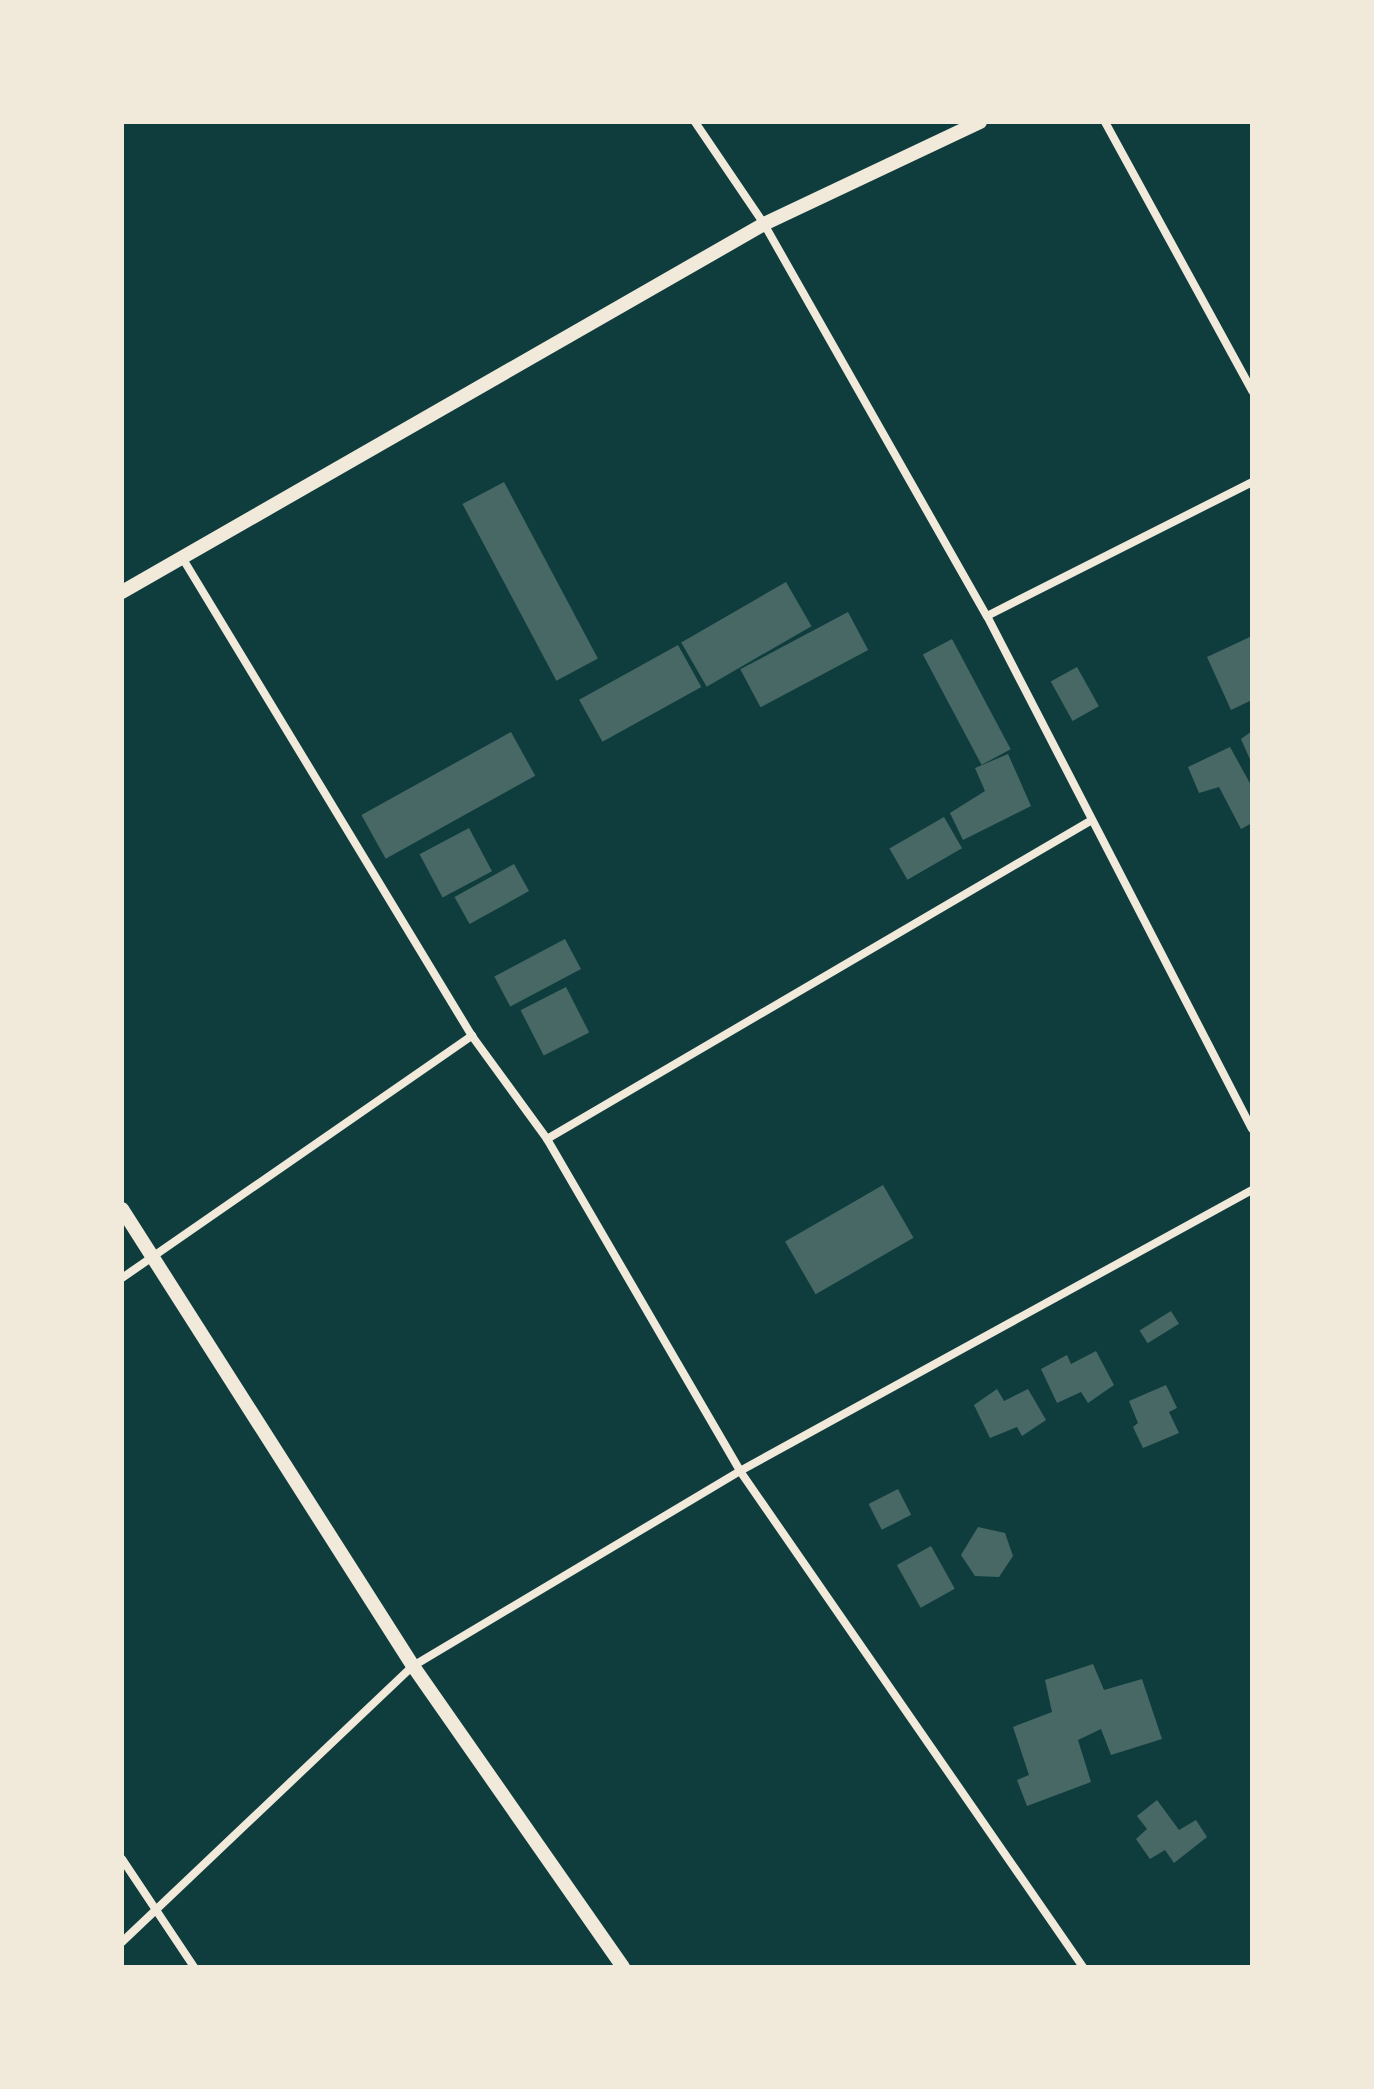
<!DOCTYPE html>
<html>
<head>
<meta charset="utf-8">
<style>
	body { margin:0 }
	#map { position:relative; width:1374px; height:2089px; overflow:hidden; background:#0f3d3e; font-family:Manrope,sans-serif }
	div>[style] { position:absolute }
	.building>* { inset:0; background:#486865; transform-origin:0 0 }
	.minor>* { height:8px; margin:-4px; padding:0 4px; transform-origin:4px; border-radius:4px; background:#f1e9da }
	.tertiary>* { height:14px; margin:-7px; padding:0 7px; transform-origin:7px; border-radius:7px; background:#f1e9da }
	span { translate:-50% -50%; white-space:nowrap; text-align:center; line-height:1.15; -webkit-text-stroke:8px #f1e9da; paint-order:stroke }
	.frame { position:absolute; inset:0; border:124px solid #f1e9da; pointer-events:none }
</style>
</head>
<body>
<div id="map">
	<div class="building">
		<i style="left:504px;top:482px;width:200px;height:47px;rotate:62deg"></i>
		<i style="left:786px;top:582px;width:51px;height:121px;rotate:60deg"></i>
		<i style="left:848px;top:612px;width:43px;height:122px;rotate:62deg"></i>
		<i style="clip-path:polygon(1252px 636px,1252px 700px,1231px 710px,1207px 657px)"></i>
		<i style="left:952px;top:639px;width:125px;height:33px;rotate:62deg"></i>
		<i style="left:678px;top:645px;width:48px;height:113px;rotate:61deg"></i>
		<i style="left:1077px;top:667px;width:45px;height:30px;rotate:61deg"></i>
		<i style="clip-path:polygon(1252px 731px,1252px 764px,1241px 739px)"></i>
		<i style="left:511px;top:732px;width:50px;height:171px;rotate:61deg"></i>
		<i style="clip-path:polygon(1230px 747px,1252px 787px,1252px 823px,1241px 829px,1219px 787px,1199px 793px,1188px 767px)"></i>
		<i style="clip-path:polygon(1008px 754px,1031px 806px,963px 840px,950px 813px,985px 791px,975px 768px)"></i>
		<i style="left:944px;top:817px;width:36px;height:63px;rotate:60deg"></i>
		<i style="left:469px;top:828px;width:49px;height:56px;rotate:62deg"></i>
		<i style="left:514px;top:864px;width:31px;height:68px;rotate:61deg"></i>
		<i style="left:565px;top:939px;width:34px;height:80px;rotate:62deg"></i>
		<i style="left:566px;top:987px;width:51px;height:51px;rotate:63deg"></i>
		<i style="left:883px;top:1185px;width:61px;height:113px;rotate:60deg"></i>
		<i style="left:1171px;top:1311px;width:15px;height:37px;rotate:58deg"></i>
		<i style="clip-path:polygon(1096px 1351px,1114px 1385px,1088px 1403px,1081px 1392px,1057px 1403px,1041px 1369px,1067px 1355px,1071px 1364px)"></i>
		<i style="clip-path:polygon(1166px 1385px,1177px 1408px,1169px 1412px,1179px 1433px,1143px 1448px,1133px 1427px,1138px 1423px,1129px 1401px)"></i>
		<i style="clip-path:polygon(997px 1389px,1004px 1401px,1028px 1389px,1046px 1420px,1022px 1436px,1017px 1427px,990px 1438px,974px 1405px)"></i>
		<i style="left:898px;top:1489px;width:29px;height:33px;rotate:63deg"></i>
		<i style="clip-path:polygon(978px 1527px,1005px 1533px,1013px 1556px,999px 1577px,975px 1576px,961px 1555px)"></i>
		<i style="left:931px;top:1546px;width:49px;height:39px;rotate:61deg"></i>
		<i style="clip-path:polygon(1093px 1664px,1104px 1690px,1142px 1679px,1162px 1739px,1111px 1755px,1101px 1729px,1078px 1740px,1091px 1782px,1027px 1806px,1017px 1780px,1029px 1775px,1013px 1727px,1052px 1712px,1045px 1680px)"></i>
		<i style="clip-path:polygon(1157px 1800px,1179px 1830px,1196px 1820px,1207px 1837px,1174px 1863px,1165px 1850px,1150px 1859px,1136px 1839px,1147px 1829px,1137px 1816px)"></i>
	</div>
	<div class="minor">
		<i style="left:695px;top:122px;width:123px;rotate:55.9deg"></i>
		<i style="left:764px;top:224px;width:451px;rotate:60.4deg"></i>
		<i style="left:987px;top:616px;width:577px;rotate:62.68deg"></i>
		<i style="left:1105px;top:122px;width:307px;rotate:61.3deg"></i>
		<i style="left:183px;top:559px;width:558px;rotate:58.79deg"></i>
		<i style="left:472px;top:1036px;width:127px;rotate:53.9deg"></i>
		<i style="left:547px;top:1139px;width:384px;rotate:59.8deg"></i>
		<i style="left:740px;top:1471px;width:603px;rotate:55.33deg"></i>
		<i style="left:987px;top:616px;width:297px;rotate:-26.8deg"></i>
		<i style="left:547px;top:1139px;width:629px;rotate:-30.35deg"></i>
		<i style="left:122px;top:1278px;width:426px;rotate:-34.7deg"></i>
		<i style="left:122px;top:1859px;width:130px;rotate:56.3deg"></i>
		<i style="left:122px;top:1942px;width:401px;rotate:-43.5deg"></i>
		<i style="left:413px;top:1666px;width:381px;rotate:-30.8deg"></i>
		<i style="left:740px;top:1471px;width:584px;rotate:-28.76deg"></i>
	</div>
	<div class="tertiary">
		<i style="left:122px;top:592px;width:740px;rotate:-29.82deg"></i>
		<i style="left:764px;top:224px;width:239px;rotate:-25.3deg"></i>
		<i style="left:122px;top:1209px;width:542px;rotate:57.51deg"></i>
		<i style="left:413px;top:1666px;width:367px;rotate:55.1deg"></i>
	</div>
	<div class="frame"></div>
</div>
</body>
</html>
